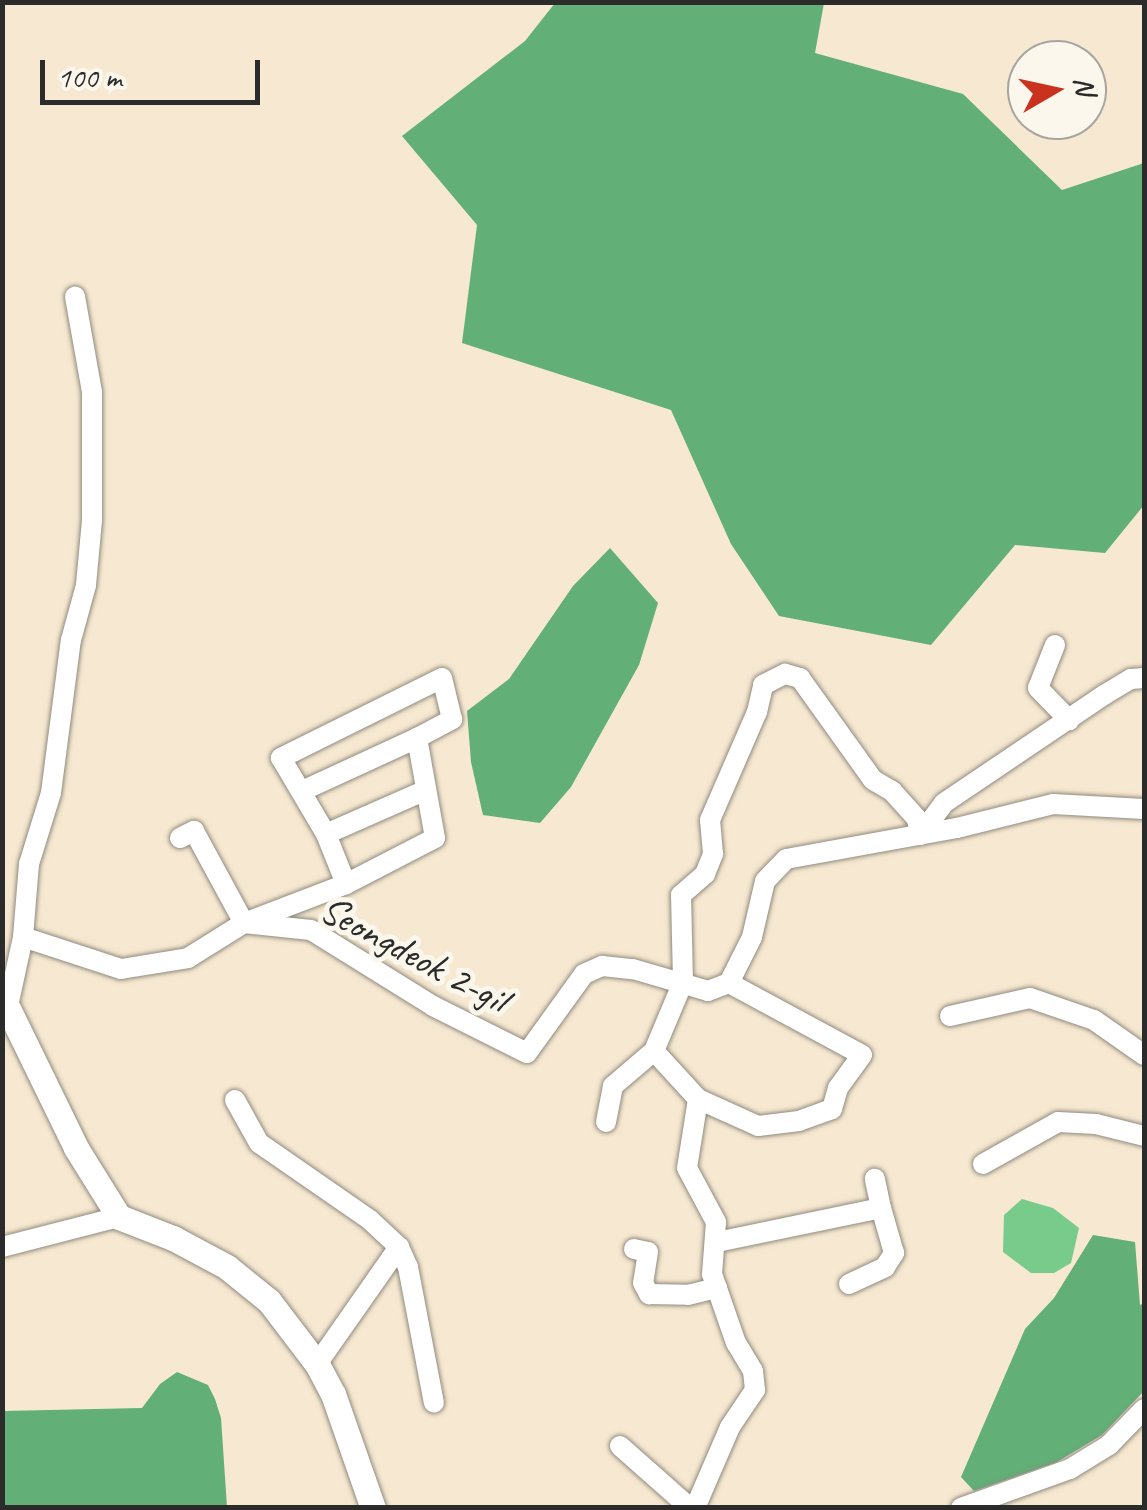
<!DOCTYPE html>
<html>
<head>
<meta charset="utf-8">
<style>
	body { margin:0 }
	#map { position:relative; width:1147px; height:1510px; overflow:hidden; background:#f6e8d1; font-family:Caveat,sans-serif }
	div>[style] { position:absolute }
	.green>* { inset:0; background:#79cb8c }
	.forest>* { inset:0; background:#62af78 }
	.roads { filter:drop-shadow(0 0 2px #908a7e) drop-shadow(0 0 2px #908a7e) }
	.minor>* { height:20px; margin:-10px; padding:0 10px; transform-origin:10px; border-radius:10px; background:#fff }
	.major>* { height:25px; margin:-12.5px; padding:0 12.5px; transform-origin:12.5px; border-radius:12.5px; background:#fff }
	span { translate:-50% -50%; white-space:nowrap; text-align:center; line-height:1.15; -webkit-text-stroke:10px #fbf7ec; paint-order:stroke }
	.street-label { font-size:40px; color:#2b2b2b }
	.frame { position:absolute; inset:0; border:5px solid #2b2b2b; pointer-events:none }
	.north { position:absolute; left:1007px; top:40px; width:100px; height:100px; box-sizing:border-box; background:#fbf7ec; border:2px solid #a8a59f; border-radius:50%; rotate:81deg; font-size:28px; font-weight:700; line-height:40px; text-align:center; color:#2b2b2b }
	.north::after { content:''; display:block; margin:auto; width:35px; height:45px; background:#c8321e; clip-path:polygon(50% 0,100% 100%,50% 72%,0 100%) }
	.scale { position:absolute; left:40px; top:60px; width:220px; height:45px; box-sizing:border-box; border:5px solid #2b2b2b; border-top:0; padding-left:12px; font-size:30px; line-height:35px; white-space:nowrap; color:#2b2b2b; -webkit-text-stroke:8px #fbf7ec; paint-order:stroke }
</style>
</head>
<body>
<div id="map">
	<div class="green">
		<i style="clip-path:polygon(1022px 1199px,1053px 1208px,1079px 1228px,1071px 1263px,1054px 1273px,1031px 1273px,1003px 1252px,1004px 1215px)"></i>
	</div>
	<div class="forest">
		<i style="clip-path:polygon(555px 3px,824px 3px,815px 53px,963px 94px,1062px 190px,1144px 163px,1144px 505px,1105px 553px,1015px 545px,931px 645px,779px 616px,731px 544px,671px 410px,462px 343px,477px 225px,402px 136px,525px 41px)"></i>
		<i style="clip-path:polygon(610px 548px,658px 603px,639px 665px,571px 787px,540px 823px,483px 815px,471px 762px,467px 711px,509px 679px,573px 586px)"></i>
		<i style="clip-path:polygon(1093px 1235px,1135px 1242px,1140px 1305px,1144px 1303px,1144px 1391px,1102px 1435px,1057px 1462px,974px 1491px,961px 1477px,1025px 1329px,1054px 1298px)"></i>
		<i style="clip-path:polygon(177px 1372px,208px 1385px,215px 1399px,221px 1418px,227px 1507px,3px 1507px,3px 1411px,142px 1408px,160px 1384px)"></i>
	</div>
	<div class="roads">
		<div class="minor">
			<i style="left:1055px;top:645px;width:46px;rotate:111.6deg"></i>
			<i style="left:1038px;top:688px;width:45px;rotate:45.9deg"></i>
			<i style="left:302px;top:791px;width:127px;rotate:-24.7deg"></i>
			<i style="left:326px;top:834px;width:109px;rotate:-23.7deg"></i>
			<i style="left:920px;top:835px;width:40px;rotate:-53deg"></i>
			<i style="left:944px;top:803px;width:193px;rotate:-34deg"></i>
			<i style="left:1104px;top:695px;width:31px;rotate:-31deg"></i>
			<i style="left:1131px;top:679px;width:13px;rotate:-4deg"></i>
			<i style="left:180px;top:838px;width:16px;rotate:-27deg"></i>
			<i style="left:194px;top:831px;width:105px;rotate:61.5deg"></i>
			<i style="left:244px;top:923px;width:109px;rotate:-20.9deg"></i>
			<i style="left:346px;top:884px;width:100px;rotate:-27.3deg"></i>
			<i style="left:435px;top:838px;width:102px;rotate:-100.2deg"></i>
			<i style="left:417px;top:738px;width:40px;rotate:-28deg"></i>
			<i style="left:452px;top:719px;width:42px;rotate:-103.7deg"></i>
			<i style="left:442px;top:678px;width:180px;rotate:153.6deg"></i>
			<i style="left:281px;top:758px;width:88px;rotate:59.4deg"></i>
			<i style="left:326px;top:834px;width:54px;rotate:68.2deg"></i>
			<i style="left:23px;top:937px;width:103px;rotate:18.1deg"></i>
			<i style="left:121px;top:969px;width:68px;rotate:-9.3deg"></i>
			<i style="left:188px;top:958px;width:66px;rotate:-32deg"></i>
			<i style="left:244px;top:923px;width:67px;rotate:6deg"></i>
			<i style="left:311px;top:930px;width:144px;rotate:31.9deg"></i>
			<i style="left:433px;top:1006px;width:105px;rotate:26.6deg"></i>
			<i style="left:527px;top:1053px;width:97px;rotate:-54.2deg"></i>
			<i style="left:584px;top:974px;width:20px;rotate:-24deg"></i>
			<i style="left:602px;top:966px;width:31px;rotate:6deg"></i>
			<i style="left:633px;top:969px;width:78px;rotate:16.3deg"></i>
			<i style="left:708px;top:991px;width:22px;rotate:-21deg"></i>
			<i style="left:729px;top:983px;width:51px;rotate:-63.4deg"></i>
			<i style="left:752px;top:937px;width:57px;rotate:-76.9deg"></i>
			<i style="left:765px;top:881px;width:30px;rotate:-46deg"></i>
			<i style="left:786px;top:859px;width:174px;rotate:-10.3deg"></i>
			<i style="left:957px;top:828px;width:99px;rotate:-14deg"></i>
			<i style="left:1053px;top:804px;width:91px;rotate:3.1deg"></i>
			<i style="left:729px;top:983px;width:151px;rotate:28.4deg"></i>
			<i style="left:862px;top:1055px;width:41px;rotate:126deg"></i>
			<i style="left:838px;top:1088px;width:22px;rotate:106deg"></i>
			<i style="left:832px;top:1109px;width:35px;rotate:160deg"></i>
			<i style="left:799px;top:1121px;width:41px;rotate:173deg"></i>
			<i style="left:758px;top:1126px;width:66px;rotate:-155.8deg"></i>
			<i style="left:698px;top:1099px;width:65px;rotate:-132.5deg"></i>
			<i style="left:654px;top:1051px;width:75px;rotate:-67.2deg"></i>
			<i style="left:683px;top:982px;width:87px;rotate:-91.3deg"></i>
			<i style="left:681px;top:895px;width:32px;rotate:-41deg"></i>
			<i style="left:705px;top:874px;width:22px;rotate:-68deg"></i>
			<i style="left:713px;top:854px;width:34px;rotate:-95deg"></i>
			<i style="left:710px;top:820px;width:118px;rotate:-66.5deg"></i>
			<i style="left:757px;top:712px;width:28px;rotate:-77deg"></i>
			<i style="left:763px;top:685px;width:25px;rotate:-27deg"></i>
			<i style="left:785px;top:674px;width:16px;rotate:15deg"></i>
			<i style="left:800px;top:678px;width:125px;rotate:54.4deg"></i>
			<i style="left:873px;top:780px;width:22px;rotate:30deg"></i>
			<i style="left:892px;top:791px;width:38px;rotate:48deg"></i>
			<i style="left:917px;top:819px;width:16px;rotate:79deg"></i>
			<i style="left:8px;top:1006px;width:71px;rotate:-77.7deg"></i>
			<i style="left:23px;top:937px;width:73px;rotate:-85.3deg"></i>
			<i style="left:29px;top:864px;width:74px;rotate:-72.8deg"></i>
			<i style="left:51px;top:793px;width:154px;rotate:-82.6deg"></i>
			<i style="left:71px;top:640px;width:57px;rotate:-74.7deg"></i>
			<i style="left:86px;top:585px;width:65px;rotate:-84.7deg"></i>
			<i style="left:92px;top:520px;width:128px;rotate:-90deg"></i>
			<i style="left:92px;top:392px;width:97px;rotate:-100.1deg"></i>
			<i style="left:950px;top:1016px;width:82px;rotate:-12.7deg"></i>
			<i style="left:1030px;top:998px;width:68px;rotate:19deg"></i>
			<i style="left:1094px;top:1020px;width:61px;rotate:35deg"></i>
			<i style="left:235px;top:1100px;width:49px;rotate:60.8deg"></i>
			<i style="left:259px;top:1143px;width:135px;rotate:34.7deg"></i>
			<i style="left:370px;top:1220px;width:40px;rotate:43deg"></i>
			<i style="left:399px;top:1247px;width:143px;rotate:125deg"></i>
			<i style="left:606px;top:1122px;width:37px;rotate:-79deg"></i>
			<i style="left:613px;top:1086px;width:54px;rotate:-40.5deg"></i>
			<i style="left:983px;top:1164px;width:86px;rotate:-29.2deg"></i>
			<i style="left:1058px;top:1122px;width:38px;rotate:3deg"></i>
			<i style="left:1096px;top:1124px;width:49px;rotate:14deg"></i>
			<i style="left:717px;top:1242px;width:167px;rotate:-11.7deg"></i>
			<i style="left:881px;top:1208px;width:30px;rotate:-102deg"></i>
			<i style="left:2px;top:1247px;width:121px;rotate:-14.4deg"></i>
			<i style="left:399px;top:1247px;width:22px;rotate:66deg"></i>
			<i style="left:408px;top:1267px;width:138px;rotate:79.2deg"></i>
			<i style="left:634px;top:1249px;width:14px;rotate:12deg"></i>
			<i style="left:648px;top:1252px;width:31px;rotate:99deg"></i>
			<i style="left:643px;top:1283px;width:13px;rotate:61deg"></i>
			<i style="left:649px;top:1294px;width:39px;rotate:1deg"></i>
			<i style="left:688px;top:1295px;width:30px;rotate:-14deg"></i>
			<i style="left:849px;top:1284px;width:40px;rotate:-25deg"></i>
			<i style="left:885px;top:1267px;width:17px;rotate:-57deg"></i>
			<i style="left:894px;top:1253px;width:47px;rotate:-106.1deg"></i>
			<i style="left:620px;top:1446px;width:94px;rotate:41.5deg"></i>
			<i style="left:695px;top:1508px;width:88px;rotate:-66.6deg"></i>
			<i style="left:730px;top:1427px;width:45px;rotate:-56deg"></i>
			<i style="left:755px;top:1390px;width:19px;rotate:-96deg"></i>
			<i style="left:753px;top:1371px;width:33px;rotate:-121deg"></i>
			<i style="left:736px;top:1343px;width:73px;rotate:-109.2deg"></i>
			<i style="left:712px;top:1274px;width:52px;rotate:-85.6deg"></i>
			<i style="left:716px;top:1222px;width:61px;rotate:-118.2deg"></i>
			<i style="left:687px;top:1168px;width:70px;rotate:-80.9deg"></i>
			<i style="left:961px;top:1508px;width:116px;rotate:-19.7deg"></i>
			<i style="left:1070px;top:1469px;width:46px;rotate:-31.6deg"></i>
			<i style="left:1109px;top:1445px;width:50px;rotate:-45.8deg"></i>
		</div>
		<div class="major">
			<i style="left:2px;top:996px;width:169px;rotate:64deg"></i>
			<i style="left:76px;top:1148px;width:81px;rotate:58.1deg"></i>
			<i style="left:119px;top:1217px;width:58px;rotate:21.3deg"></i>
			<i style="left:173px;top:1238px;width:61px;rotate:28.2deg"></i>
			<i style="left:227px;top:1267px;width:54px;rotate:39deg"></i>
			<i style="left:269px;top:1301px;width:79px;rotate:52.7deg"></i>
			<i style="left:317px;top:1364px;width:34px;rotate:62deg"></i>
			<i style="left:333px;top:1394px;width:121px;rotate:70.7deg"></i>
		</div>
	</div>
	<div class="street-label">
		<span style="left:414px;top:954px;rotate:28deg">Seongdeok 2-gil</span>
	</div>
	<div class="frame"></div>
	<div class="north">N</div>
	<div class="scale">100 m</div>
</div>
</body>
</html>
